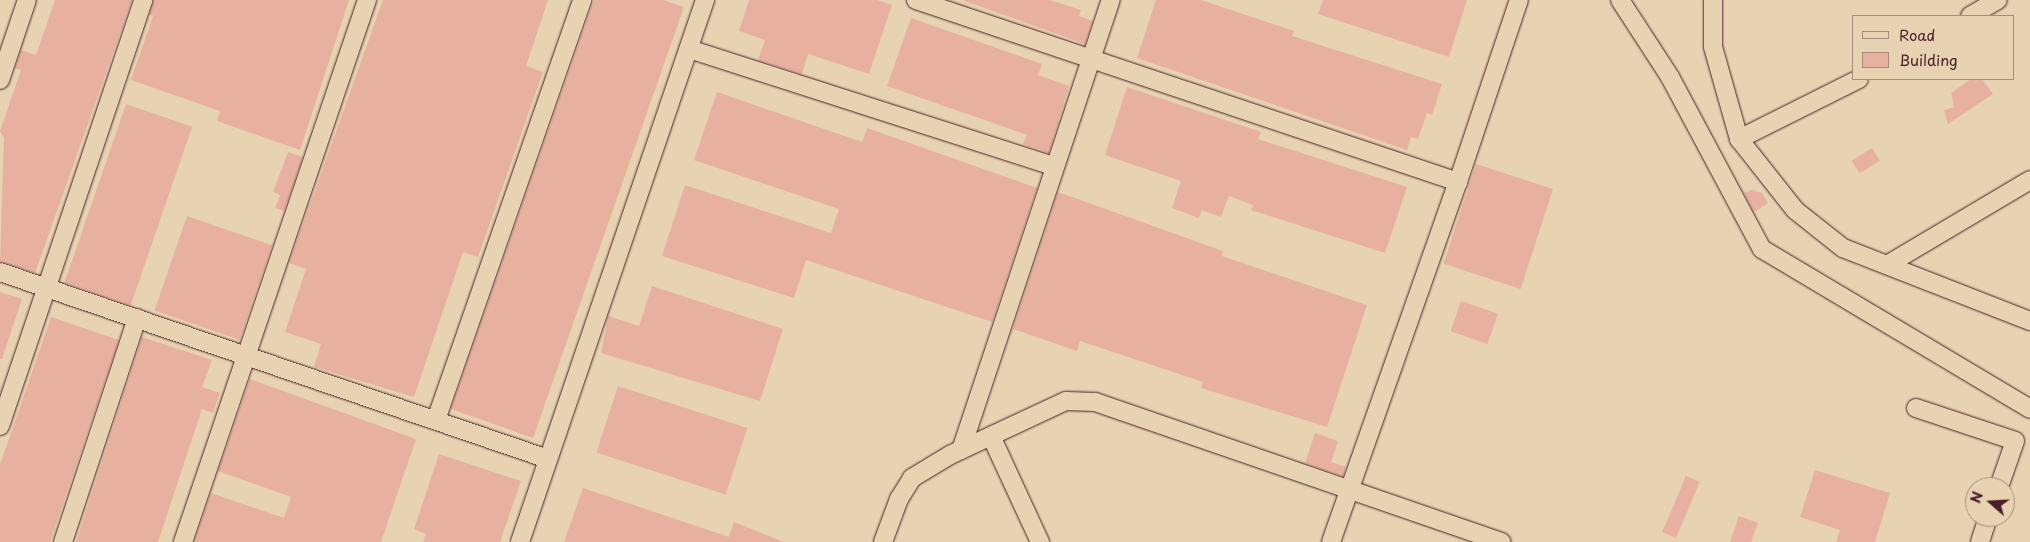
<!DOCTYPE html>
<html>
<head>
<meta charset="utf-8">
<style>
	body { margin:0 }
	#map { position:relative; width:2030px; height:542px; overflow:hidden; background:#e7d3b1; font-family:"Playpen Sans",sans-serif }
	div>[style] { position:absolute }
	.building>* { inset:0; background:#e8b19f; transform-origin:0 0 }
	.roads { filter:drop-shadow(0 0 1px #4a1f2b) drop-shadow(0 0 1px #4a1f2b) }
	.minor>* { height:18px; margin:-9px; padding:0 9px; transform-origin:9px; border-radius:9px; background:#e7d3b1 }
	span { translate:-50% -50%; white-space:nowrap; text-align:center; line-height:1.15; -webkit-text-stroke:4px #e7d3b1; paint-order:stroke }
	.legend { position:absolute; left:1852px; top:15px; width:162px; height:65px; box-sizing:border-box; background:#e7d3b1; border:1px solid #a88b7b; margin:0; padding:6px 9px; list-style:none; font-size:15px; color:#4a1f2b }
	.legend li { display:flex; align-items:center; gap:10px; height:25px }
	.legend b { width:25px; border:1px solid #a88b7b }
	.north { position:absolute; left:1965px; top:477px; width:50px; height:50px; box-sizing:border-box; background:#e7d3b1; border:1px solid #a88b7b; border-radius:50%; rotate:289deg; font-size:14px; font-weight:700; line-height:20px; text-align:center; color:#4a1f2b }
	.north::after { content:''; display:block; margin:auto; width:18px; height:22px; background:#4a1f2b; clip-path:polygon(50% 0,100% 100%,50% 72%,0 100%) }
</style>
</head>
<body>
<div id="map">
	<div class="building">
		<i style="clip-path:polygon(55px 0,132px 0,35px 273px,0 261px,4px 138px,0 131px,21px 70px,15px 68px,21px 50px,36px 55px)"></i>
		<i style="clip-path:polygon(153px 0,349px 0,300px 150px,217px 121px,220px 111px,131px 80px,153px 16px,149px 15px)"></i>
		<i style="clip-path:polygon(383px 0,548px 0,526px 66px,543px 72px,478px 257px,463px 252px,414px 397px,314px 367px,321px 344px,285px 332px,306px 269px,289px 263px)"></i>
		<i style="clip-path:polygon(594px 0,663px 0,684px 7px,533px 438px,451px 409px)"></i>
		<i style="clip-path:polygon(749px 0,877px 0,892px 5px,869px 74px,808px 54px,802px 74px,758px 60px,765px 40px,739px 31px)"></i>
		<i style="clip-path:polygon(962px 0,1050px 0,1081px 10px,1079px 16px,1093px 21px,1085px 44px)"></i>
		<i style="clip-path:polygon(1156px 0,1201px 0,1294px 31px,1292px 36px,1442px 84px,1432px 115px,1427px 113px,1418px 139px,1411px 137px,1407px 150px,1137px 58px)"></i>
		<i style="clip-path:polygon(1323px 0,1467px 0,1449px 57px,1318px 14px)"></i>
		<i style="clip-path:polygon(911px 18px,1042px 64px,1038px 75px,1069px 86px,1049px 153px,1023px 144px,1027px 135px,887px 86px)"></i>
		<i style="clip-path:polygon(1971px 79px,1982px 79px,1993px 94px,1948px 124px,1944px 110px,1954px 107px,1951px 93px)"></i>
		<i style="clip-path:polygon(1127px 87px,1261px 132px,1258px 139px,1407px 187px,1385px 253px,1251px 210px,1253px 205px,1229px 196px,1221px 217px,1202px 210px,1199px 218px,1172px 208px,1181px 181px,1105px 155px)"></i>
		<i style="clip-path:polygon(717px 92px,862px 142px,867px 128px,1037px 188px,992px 322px,806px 260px,794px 298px,662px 256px,685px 185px,831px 233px,839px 209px,694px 160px)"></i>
		<i style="left:126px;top:104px;width:70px;height:189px;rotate:19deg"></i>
		<i style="left:1872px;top:148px;width:15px;height:24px;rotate:58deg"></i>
		<i style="clip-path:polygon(288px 152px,303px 157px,284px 211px,275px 208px,280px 195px,273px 192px)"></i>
		<i style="left:1476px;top:164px;width:81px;height:105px;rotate:18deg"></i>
		<i style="clip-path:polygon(1752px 190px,1762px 193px,1768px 203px,1754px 212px,1744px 193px)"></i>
		<i style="clip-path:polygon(1058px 192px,1223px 251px,1222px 256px,1367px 305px,1327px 427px,1201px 388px,1203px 382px,1080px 341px,1077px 351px,1013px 329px)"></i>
		<i style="left:187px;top:216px;width:90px;height:100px;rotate:19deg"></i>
		<i style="clip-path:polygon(652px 286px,783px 329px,760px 401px,601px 353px,608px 316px,639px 326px)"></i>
		<i style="clip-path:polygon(0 292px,22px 299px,2px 359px,0 359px)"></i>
		<i style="left:1461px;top:301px;width:39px;height:32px;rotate:19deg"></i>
		<i style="clip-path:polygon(51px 317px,119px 340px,50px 542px,0 542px,0 465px)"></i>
		<i style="clip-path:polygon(142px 337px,212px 360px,202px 387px,220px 393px,213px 413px,202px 409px,158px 542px,76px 542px)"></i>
		<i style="clip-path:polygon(250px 379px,416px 439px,381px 542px,194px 542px,211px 493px,284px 518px,291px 497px,218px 471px)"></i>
		<i style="left:618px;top:386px;width:136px;height:70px;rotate:18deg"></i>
		<i style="clip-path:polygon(1315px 433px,1338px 441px,1331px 462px,1346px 467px,1343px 476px,1305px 463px)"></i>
		<i style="clip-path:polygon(439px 454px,521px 481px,500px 542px,423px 542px,426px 534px,414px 529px)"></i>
		<i style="clip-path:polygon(1815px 470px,1890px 493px,1875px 542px,1836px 542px,1840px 530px,1800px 517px)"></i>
		<i style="left:1686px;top:476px;width:15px;height:61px;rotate:23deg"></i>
		<i style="clip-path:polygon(583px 488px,729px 537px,734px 522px,784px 542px,564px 542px)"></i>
		<i style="clip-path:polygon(1739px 516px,1758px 523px,1751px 542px,1730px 542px)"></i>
	</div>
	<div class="roads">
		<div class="minor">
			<i style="left:916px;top:0;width:572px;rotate:18.56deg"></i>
			<i style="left:1458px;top:182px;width:192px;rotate:-71.5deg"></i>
			<i style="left:1620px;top:0;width:92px;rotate:57deg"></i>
			<i style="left:1670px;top:77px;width:195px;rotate:61.9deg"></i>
			<i style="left:1762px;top:249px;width:312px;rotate:30.8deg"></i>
			<i style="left:1713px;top:0;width:47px;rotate:90deg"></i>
			<i style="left:1713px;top:47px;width:96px;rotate:74.2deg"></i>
			<i style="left:1739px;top:139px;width:90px;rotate:51.7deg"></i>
			<i style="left:1795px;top:210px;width:61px;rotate:38.4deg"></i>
			<i style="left:1843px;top:248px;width:201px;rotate:21.3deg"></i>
			<i style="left:1970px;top:16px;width:32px;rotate:-30deg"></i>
			<i style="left:689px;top:49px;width:383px;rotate:17.8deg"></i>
			<i style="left:0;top:80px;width:84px;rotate:-71.4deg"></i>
			<i style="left:1739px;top:139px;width:134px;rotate:-26.6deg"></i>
			<i style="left:1887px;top:265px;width:166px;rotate:-30.7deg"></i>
			<i style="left:0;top:272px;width:576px;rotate:18.84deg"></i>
			<i style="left:1916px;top:408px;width:104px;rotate:18.4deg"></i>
			<i style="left:2015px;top:441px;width:49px;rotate:109.2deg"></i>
			<i style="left:436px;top:420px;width:445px;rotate:-70.8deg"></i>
			<i style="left:0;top:426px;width:449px;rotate:-71.4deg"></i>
			<i style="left:991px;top:436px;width:117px;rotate:65.2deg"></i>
			<i style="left:961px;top:450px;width:474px;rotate:-71.6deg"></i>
			<i style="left:63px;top:542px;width:236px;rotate:-71.7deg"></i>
			<i style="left:183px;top:542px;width:572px;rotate:-71.25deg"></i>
			<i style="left:520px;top:542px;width:573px;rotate:-71.15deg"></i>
			<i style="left:883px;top:542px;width:46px;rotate:-69.6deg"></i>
			<i style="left:899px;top:499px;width:25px;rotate:-58deg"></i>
			<i style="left:912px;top:478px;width:44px;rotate:-31.2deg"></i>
			<i style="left:950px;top:455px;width:128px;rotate:-25deg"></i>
			<i style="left:1066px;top:401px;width:29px;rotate:2deg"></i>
			<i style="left:1095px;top:402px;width:430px;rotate:19deg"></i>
			<i style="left:1331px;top:542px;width:382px;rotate:-70.6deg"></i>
			<i style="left:1980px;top:542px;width:26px;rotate:-72deg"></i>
		</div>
	</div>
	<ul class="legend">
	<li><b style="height:6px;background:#e7d3b1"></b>Road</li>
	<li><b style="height:14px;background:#e8b19f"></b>Building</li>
	</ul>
	<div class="north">N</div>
</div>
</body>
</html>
